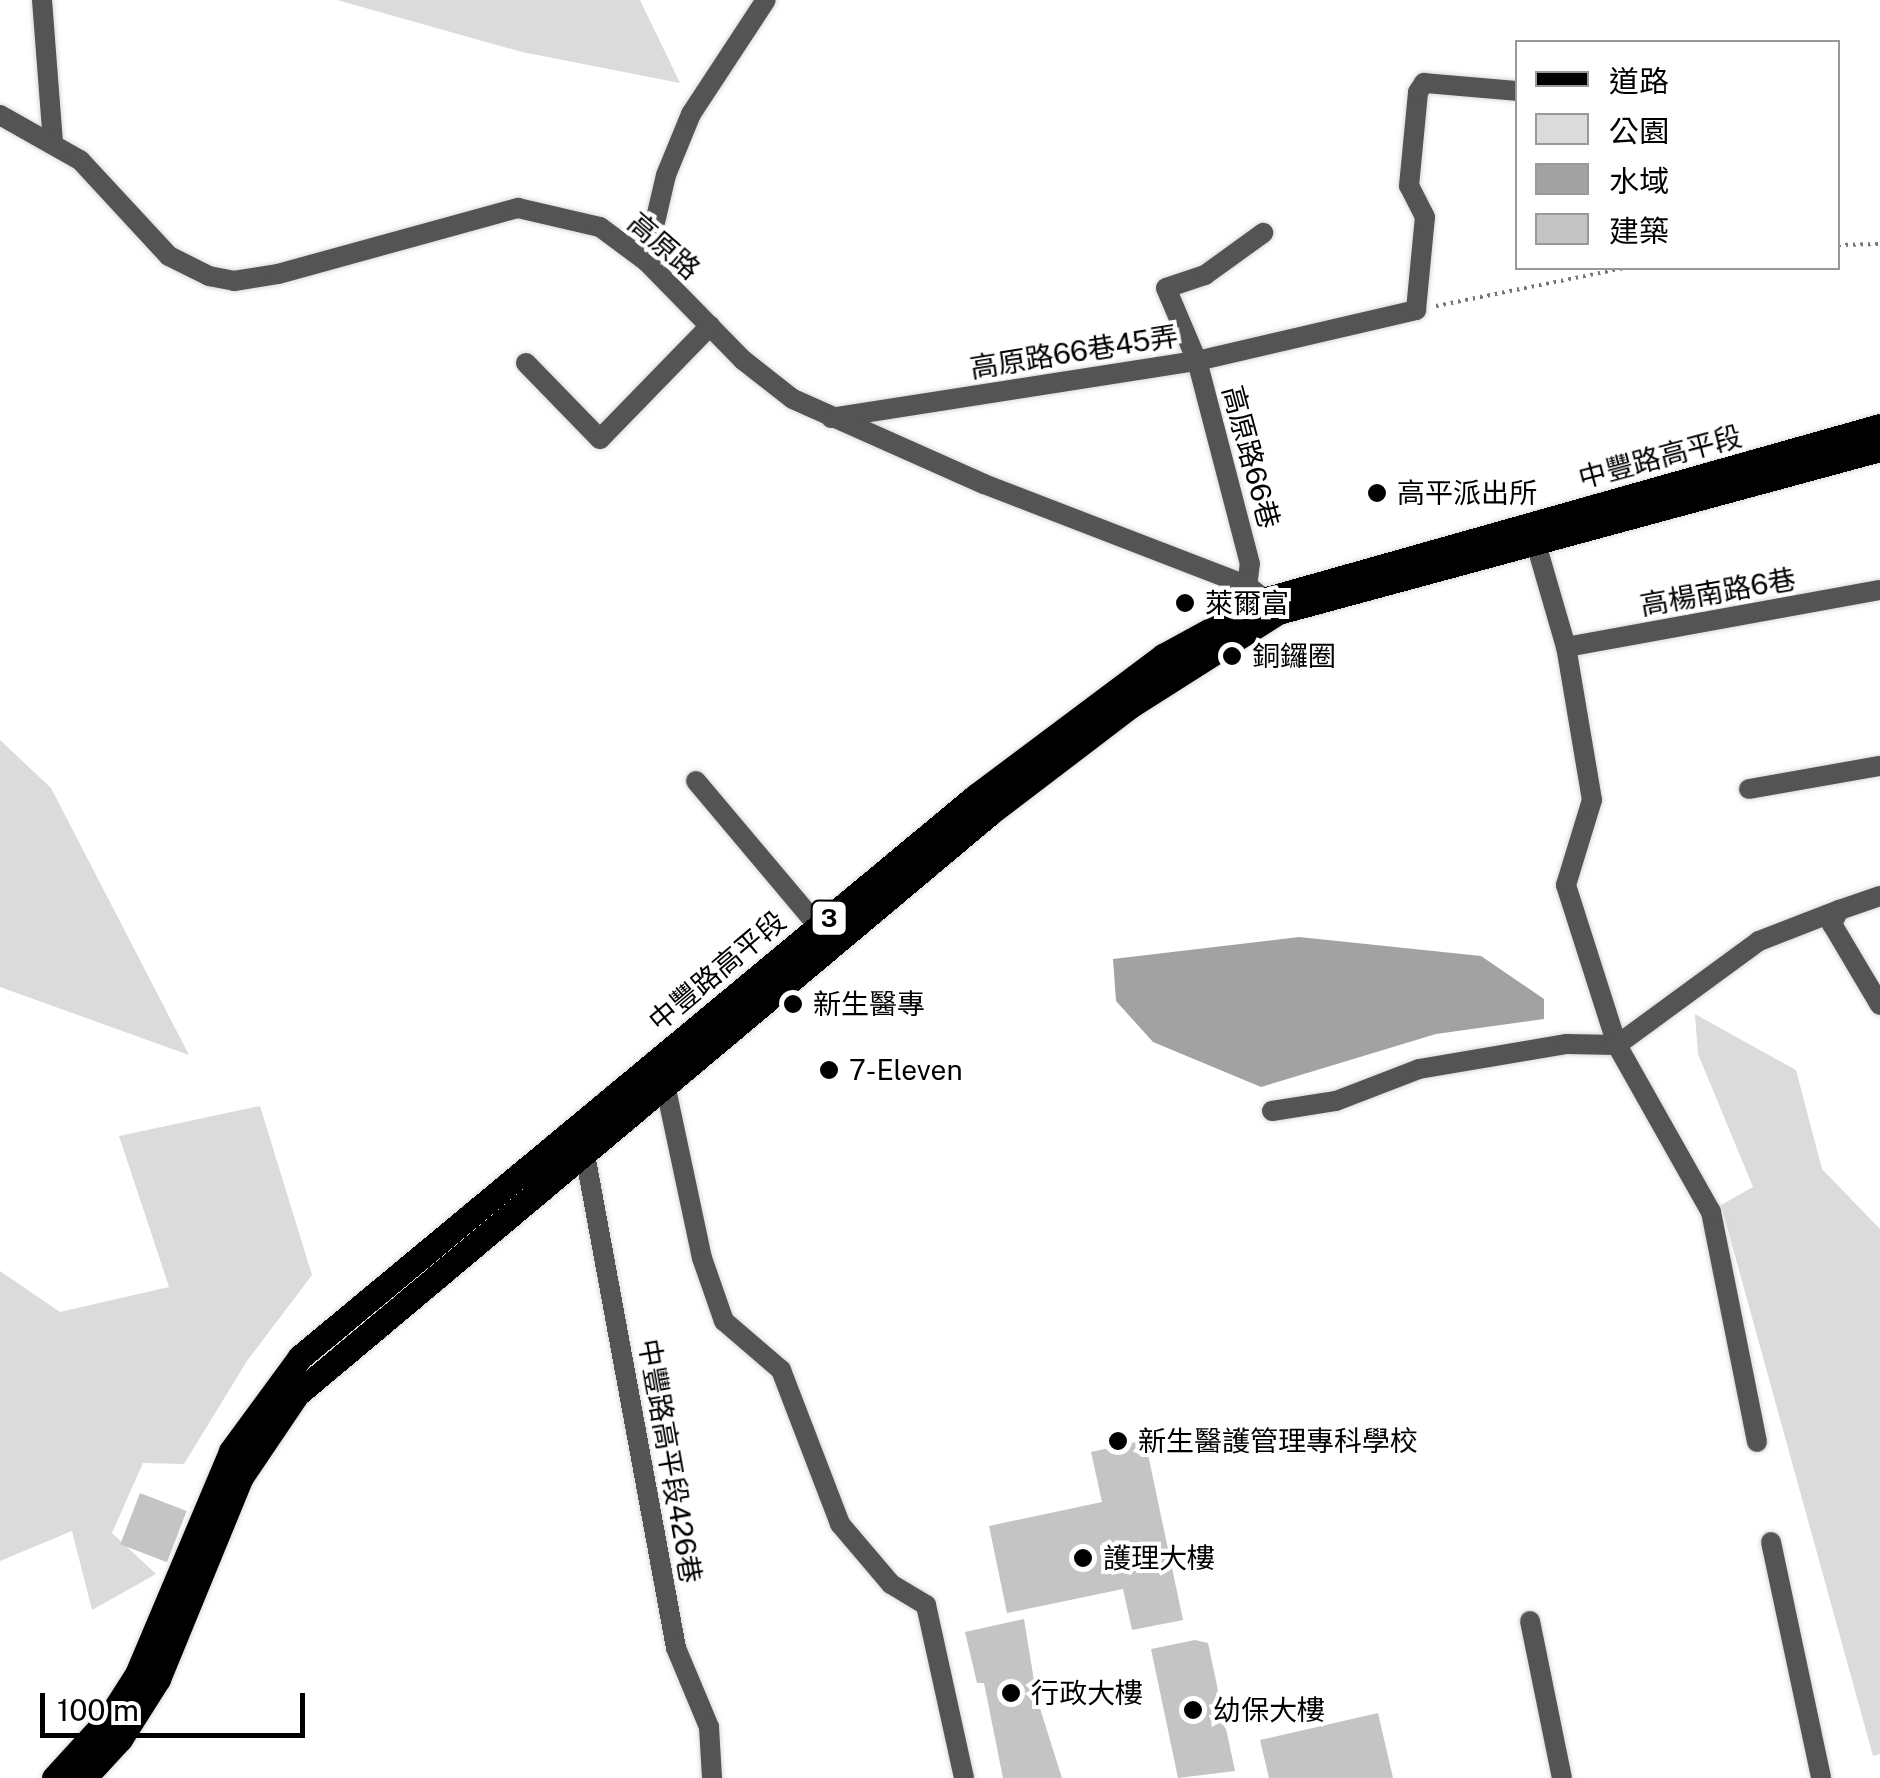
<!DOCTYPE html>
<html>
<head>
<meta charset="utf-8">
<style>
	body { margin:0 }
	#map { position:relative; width:1880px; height:1778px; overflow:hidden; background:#fff; font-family:"Public Sans","Noto Sans TC",sans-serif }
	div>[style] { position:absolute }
	.green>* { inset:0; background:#dbdbdb }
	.water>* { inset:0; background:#a2a2a2 }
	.building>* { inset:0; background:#c4c4c4; transform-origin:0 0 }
	.path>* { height:4px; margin-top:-2px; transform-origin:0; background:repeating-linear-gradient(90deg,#767676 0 2.5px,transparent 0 7.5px) }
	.roads { filter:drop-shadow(0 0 2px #dbdbdb) drop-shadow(0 0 2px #dbdbdb) }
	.minor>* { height:20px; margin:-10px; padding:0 10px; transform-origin:10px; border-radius:10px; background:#545454 }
	.major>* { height:25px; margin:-12.5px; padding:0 12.5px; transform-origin:12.5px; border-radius:12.5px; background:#000 }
	.dots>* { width:28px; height:28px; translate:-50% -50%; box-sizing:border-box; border:5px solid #fff; border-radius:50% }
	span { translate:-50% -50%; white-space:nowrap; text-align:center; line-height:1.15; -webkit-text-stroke:8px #fff; paint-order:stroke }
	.shield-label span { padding:2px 8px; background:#fff; border:2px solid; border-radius:8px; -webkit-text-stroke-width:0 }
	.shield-label { font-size:25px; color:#000; font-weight:700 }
	.street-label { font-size:28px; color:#000 }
	.poi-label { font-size:28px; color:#000 }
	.left { translate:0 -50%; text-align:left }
	.legend { position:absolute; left:1515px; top:40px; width:325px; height:230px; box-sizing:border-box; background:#fff; border:2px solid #999; margin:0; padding:12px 18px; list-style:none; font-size:30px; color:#000 }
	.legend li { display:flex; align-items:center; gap:20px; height:50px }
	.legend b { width:50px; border:2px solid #999 }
	.scale { position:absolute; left:40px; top:1693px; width:265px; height:45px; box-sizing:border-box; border:5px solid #000; border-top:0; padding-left:12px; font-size:30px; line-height:35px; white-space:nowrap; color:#000; -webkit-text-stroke:8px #fff; paint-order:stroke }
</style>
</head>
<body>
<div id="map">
	<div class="green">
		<i style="clip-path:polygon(337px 0,640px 0,680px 83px,522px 52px)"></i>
		<i style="clip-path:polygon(0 740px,51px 788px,189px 1055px,0 987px)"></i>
		<i style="clip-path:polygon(1695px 1014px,1796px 1070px,1822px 1169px,1880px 1229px,1880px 1754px,1873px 1756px,1721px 1205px,1753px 1187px,1698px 1054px)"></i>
		<i style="clip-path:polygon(260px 1106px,312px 1275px,247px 1361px,184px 1464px,143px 1463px,112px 1533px,156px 1574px,92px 1610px,72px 1531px,0 1561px,0 1271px,60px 1312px,169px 1287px,119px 1136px)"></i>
	</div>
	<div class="water">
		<i style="clip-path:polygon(1299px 937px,1481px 956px,1544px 999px,1544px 1019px,1436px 1034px,1261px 1087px,1153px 1042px,1116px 1001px,1113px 959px)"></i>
	</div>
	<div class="building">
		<i style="clip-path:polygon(1145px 1440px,1183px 1620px,1132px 1630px,1123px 1589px,1007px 1613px,989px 1526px,1102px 1502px,1091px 1452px)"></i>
		<i style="left:140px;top:1493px;width:50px;height:55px;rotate:21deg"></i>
		<i style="clip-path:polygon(1024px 1619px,1037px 1699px,1062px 1778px,1003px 1778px,984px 1683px,977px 1683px,965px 1632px)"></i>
		<i style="clip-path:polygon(1195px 1640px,1208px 1643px,1235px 1771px,1178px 1778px,1151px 1649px)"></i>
		<i style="clip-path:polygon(1378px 1713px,1393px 1778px,1269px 1778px,1260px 1740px)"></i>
	</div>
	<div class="path">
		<i style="left:1838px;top:245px;width:42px;rotate:-1.4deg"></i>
		<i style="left:1436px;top:306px;width:193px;rotate:-11.4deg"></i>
	</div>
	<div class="roads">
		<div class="minor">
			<i style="left:42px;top:0;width:143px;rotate:85.6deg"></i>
			<i style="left:0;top:115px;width:92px;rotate:29.4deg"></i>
			<i style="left:80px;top:160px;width:131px;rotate:47.2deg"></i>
			<i style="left:169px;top:256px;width:45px;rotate:26.6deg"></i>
			<i style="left:209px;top:276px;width:25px;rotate:11deg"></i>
			<i style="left:234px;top:281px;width:45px;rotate:-9deg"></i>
			<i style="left:278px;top:274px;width:249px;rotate:-15.4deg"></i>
			<i style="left:518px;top:208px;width:84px;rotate:13deg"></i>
			<i style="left:600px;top:227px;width:57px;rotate:36.5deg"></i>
			<i style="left:646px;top:261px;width:139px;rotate:45.6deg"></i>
			<i style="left:743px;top:360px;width:63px;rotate:38deg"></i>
			<i style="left:793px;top:399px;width:209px;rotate:24deg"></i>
			<i style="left:984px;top:484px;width:283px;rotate:21.1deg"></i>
			<i style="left:1248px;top:586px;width:35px;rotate:39deg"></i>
			<i style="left:646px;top:261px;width:88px;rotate:-76.9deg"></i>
			<i style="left:666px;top:175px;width:66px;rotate:-67.7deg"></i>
			<i style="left:691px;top:114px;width:136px;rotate:-56.7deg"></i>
			<i style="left:526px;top:363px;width:106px;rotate:45.8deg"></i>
			<i style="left:600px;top:439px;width:158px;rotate:-45.8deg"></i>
			<i style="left:831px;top:418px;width:370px;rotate:-8.9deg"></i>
			<i style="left:1197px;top:361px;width:79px;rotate:-113deg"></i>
			<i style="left:1166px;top:288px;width:41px;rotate:-18.4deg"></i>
			<i style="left:1205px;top:275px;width:72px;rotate:-35.9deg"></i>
			<i style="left:1246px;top:595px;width:31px;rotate:-83deg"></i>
			<i style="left:1250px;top:564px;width:210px;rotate:-104.6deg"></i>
			<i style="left:1197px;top:361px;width:225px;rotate:-13.1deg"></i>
			<i style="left:1416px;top:310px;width:93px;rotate:-84.5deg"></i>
			<i style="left:1425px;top:217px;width:35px;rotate:-117deg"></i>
			<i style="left:1409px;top:186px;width:94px;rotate:-84.5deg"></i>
			<i style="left:1418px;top:92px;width:11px;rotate:-56deg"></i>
			<i style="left:1424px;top:83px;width:94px;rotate:4.9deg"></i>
			<i style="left:1566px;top:647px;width:319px;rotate:-10.3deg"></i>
			<i style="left:696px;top:781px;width:205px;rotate:49.9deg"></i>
			<i style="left:1749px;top:789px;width:133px;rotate:-10deg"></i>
			<i style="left:1880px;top:896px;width:43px;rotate:161.1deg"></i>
			<i style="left:1839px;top:910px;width:16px;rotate:117deg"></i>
			<i style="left:1832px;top:924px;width:94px;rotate:59.3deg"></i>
			<i style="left:662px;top:1070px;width:192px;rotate:78deg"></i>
			<i style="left:702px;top:1258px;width:67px;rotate:70.8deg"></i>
			<i style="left:724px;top:1321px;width:75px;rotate:40.7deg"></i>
			<i style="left:781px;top:1370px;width:165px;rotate:69deg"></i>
			<i style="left:840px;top:1524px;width:79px;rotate:49.6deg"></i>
			<i style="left:891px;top:1584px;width:41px;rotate:31deg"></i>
			<i style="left:926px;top:1605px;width:177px;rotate:77.6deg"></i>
			<i style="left:1272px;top:1111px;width:65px;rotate:-8.9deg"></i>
			<i style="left:1336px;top:1101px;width:89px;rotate:-21.1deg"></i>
			<i style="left:1419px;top:1069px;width:150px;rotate:-9.6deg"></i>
			<i style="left:1567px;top:1044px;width:50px;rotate:1.1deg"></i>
			<i style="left:1617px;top:1045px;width:168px;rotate:-107.7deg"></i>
			<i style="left:1566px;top:885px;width:89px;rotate:-73deg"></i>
			<i style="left:1592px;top:800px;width:155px;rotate:-99.6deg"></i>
			<i style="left:1566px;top:647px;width:122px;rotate:-106.2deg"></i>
			<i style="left:584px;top:1149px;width:507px;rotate:79.55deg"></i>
			<i style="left:676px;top:1648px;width:86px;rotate:67.3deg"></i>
			<i style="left:709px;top:1727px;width:51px;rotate:86.6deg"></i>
			<i style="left:1757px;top:1442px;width:235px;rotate:-101.3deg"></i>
			<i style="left:1711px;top:1212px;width:192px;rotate:-119.4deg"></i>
			<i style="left:1617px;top:1045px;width:176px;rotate:-36.2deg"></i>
			<i style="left:1759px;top:941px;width:86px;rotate:-21.2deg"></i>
			<i style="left:1771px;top:1542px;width:241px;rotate:78deg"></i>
			<i style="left:1530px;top:1621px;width:160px;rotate:78.5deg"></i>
		</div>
		<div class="major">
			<i style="left:54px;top:1778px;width:81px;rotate:-47.5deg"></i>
			<i style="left:109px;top:1718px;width:52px;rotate:-57.5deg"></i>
			<i style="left:137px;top:1674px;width:242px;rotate:-67.1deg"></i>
			<i style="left:231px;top:1451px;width:117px;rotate:-53.7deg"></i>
			<i style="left:300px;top:1357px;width:878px;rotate:-39.69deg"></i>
			<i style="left:976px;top:796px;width:234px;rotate:-36.8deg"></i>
			<i style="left:1163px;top:656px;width:119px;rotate:-28.7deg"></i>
			<i style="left:1267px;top:599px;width:637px;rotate:-15.76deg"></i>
			<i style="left:84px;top:1778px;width:53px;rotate:-47.3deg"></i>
			<i style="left:120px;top:1739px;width:71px;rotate:-57.7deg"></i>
			<i style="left:158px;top:1679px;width:218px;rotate:-67.7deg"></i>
			<i style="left:241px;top:1477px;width:100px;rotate:-56deg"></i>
			<i style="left:297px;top:1394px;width:906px;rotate:-39.98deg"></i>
			<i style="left:991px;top:812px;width:175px;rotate:-37.3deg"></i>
			<i style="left:1130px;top:706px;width:175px;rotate:-32.4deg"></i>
			<i style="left:1278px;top:612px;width:624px;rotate:-15.15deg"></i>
		</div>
	</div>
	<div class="dots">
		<i style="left:1377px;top:493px;background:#000"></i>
		<i style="left:1185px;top:603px;background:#000"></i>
		<i style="left:1232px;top:656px;background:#000"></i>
		<i style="left:793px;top:1004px;background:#000"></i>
		<i style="left:829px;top:1070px;background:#000"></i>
		<i style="left:1118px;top:1441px;background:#000"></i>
		<i style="left:1083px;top:1558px;background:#000"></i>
		<i style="left:1011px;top:1693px;background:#000"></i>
		<i style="left:1193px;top:1710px;background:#000"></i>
	</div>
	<div class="shield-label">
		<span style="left:829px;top:918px">3</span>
	</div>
	<div class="street-label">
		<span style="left:664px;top:246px;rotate:41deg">高原路</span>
		<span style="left:1074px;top:352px;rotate:-9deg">高原路66巷45弄</span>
		<span style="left:1251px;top:457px;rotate:75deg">高原路66巷</span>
		<span style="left:1660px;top:457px;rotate:-15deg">中豐路高平段</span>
		<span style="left:1718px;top:592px;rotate:-10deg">高楊南路6巷</span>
		<span style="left:717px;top:971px;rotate:-40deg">中豐路高平段</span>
		<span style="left:670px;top:1461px;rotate:80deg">中豐路高平段426巷</span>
	</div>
	<div class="poi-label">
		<span class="left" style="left:1397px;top:493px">高平派出所</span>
		<span class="left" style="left:1205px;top:603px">萊爾富</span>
		<span class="left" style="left:1252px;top:656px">銅鑼圈</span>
		<span class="left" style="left:813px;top:1004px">新生醫專</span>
		<span class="left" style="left:849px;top:1070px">7-Eleven</span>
		<span class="left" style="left:1138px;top:1441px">新生醫護管理專科學校</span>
		<span class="left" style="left:1103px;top:1558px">護理大樓</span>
		<span class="left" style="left:1031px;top:1693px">行政大樓</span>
		<span class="left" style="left:1213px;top:1710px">幼保大樓</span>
	</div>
	<ul class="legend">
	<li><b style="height:12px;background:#000"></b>道路</li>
	<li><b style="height:28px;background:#dbdbdb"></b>公園</li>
	<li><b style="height:28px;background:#a2a2a2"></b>水域</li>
	<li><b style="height:28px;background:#c4c4c4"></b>建築</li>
	</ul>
	<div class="scale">100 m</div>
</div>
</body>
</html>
